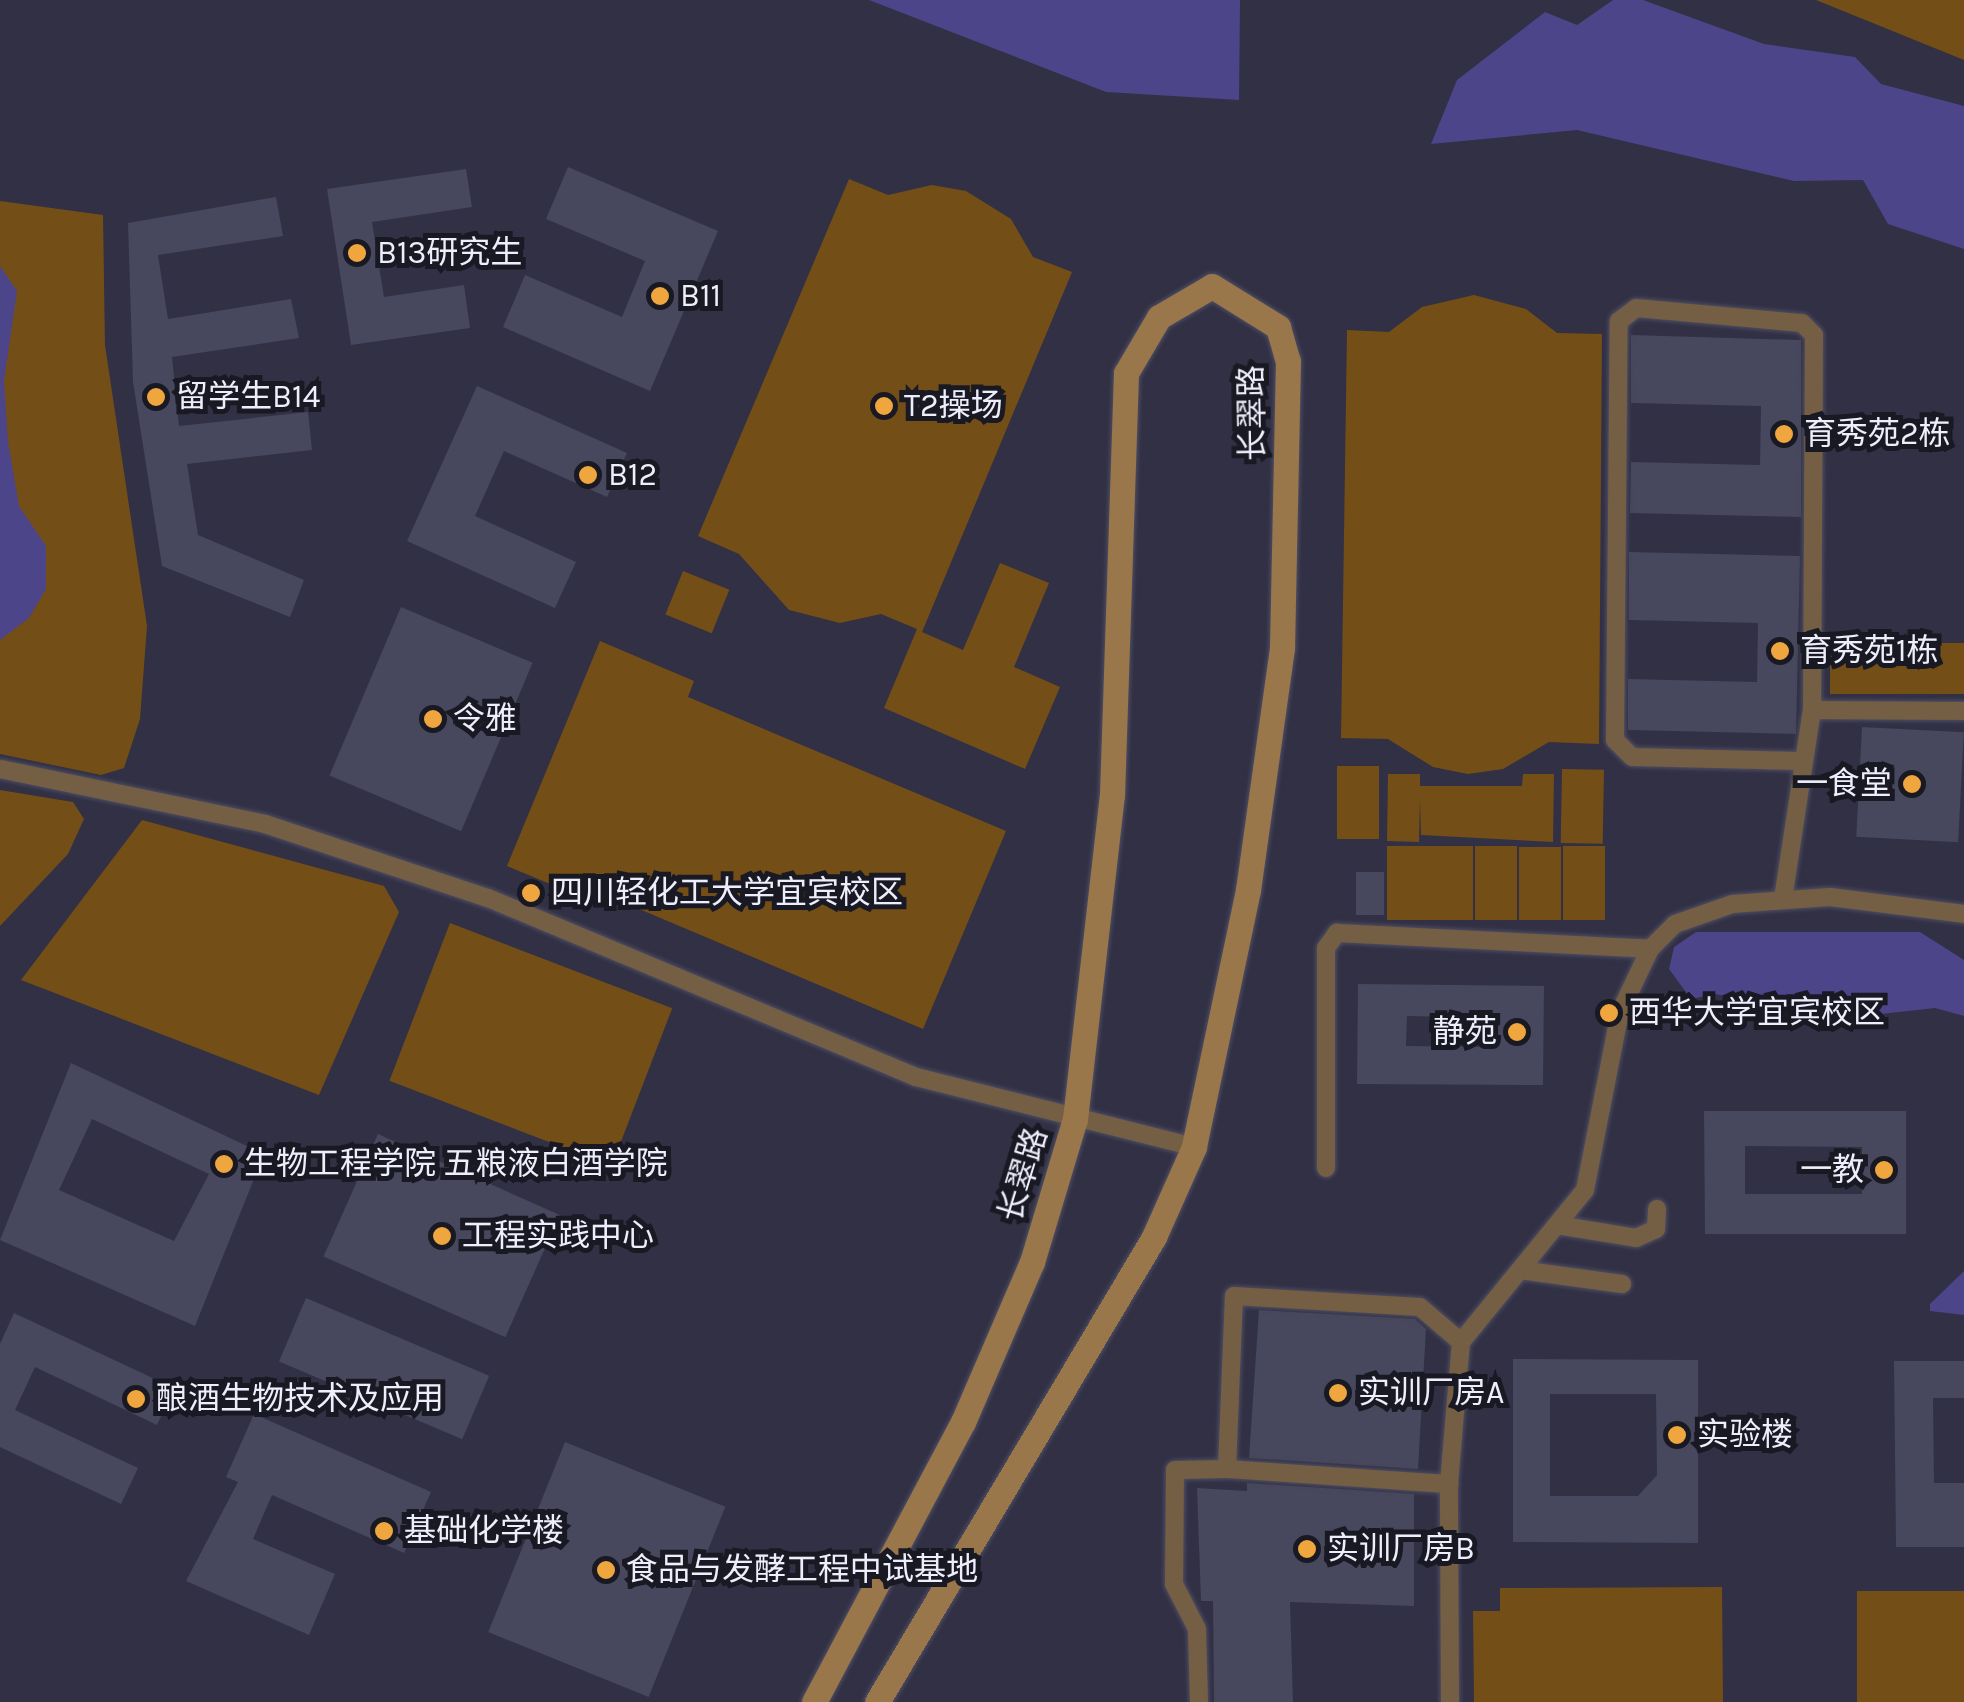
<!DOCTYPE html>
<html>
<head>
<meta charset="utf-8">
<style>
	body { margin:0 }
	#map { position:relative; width:1964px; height:1702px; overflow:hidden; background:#313045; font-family:Karla,"Noto Sans SC",sans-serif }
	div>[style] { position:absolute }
	.green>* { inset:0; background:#744e17; transform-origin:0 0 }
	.water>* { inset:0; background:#4c4589 }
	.building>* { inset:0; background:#47475d; transform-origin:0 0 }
	.roads { filter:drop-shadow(0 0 2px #4f4e62) drop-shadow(0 0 2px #4f4e62) }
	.minor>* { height:18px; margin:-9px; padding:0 9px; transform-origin:9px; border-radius:9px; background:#755f44 }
	.secondary>* { height:25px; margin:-12.5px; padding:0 12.5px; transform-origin:12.5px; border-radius:12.5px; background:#9a774b }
	.dots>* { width:28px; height:28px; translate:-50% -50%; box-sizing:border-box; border:5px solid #191923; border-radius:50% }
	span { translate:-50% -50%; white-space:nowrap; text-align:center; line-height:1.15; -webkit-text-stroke:10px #191923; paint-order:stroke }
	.poi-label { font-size:32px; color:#ededfb }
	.left { translate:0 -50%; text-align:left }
	.right { translate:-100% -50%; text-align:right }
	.street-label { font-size:32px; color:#ededfb }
</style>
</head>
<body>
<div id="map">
	<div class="green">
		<i style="clip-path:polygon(1816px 0,1964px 0,1964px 60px)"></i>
		<i style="clip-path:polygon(849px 179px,888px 195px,932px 185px,966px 191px,1011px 219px,1033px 257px,1072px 272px,922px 632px,963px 650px,1000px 563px,1049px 583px,1014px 667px,1060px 687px,1025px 769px,884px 708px,917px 629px,881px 614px,840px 623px,789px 610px,739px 554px,698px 536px)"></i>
		<i style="clip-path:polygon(0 201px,103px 215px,105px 345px,147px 626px,140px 719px,124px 768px,101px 775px,0 754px)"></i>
		<i style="clip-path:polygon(1474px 295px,1526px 309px,1557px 333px,1602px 334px,1599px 744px,1549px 742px,1503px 769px,1468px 774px,1433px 767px,1388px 739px,1341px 738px,1347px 330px,1389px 332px,1422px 307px)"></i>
		<i style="left:683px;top:571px;width:50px;height:47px;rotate:22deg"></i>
		<i style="clip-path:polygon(600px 641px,694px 681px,688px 697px,1006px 831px,923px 1029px,606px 895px,601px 905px,507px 866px)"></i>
		<i style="left:1830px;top:643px;width:134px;height:51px"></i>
		<i style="left:1337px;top:766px;width:42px;height:73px"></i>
		<i style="left:1562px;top:769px;width:42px;height:74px;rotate:1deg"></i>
		<i style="clip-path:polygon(1388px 774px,1420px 774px,1420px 786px,1522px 786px,1523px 774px,1554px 774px,1553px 842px,1421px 835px,1420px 799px,1419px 842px,1387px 841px)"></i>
		<i style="clip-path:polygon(0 790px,73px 802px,84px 819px,68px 854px,0 926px)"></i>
		<i style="clip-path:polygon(142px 820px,384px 886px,399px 912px,319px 1095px,21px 980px)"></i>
		<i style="left:1387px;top:846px;width:86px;height:74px"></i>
		<i style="left:1475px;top:846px;width:42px;height:74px"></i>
		<i style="left:1563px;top:846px;width:42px;height:74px"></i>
		<i style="left:1519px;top:847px;width:42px;height:73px"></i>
		<i style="left:450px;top:923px;width:238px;height:169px;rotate:21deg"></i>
		<i style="clip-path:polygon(1722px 1587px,1723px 1702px,1474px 1702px,1473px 1611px,1500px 1611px,1500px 1588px)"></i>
		<i style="left:1857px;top:1591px;width:107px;height:111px"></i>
	</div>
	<div class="water">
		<i style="clip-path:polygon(869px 0,1240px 0,1239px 100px,1106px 92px)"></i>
		<i style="clip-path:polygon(1613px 0,1643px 0,1764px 44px,1855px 57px,1881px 84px,1964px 106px,1964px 249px,1888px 224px,1863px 180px,1794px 181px,1577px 130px,1431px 144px,1457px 80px,1545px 12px,1577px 25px)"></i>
		<i style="clip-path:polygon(0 266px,17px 291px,4px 381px,8px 441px,19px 506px,46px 546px,46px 589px,29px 618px,0 640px)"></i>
		<i style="clip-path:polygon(1696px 932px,1920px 932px,1964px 960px,1964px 1016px,1935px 1008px,1836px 1019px,1715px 994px,1691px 999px,1669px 969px,1674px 947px)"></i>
		<i style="clip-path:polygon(1964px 1271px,1964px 1315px,1930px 1311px,1930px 1304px)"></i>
	</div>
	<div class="building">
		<i style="clip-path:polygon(568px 167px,718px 231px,650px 391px,503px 327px,525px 275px,622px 317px,645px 261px,546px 219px)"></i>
		<i style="clip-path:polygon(466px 169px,472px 207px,372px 222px,384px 297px,464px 285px,470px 328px,351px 345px,327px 189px)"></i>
		<i style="clip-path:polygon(276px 197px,283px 236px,158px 255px,168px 319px,291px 299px,299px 338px,172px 357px,179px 426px,308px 412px,312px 450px,187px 464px,198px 535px,304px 580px,290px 617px,162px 566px,133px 382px,128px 223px)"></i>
		<i style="clip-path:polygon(1631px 335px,1801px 340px,1801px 517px,1630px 513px,1631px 462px,1760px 465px,1761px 406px,1631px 403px)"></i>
		<i style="clip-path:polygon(477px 386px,627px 453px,607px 497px,504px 451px,475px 516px,576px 562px,555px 608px,407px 541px)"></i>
		<i style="clip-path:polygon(1629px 552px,1800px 556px,1796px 734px,1628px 730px,1628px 679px,1757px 682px,1758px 623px,1629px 620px)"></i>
		<i style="left:401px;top:607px;width:143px;height:183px;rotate:23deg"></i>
		<i style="left:1862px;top:727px;width:102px;height:110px;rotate:3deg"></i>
		<i style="left:1356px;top:872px;width:28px;height:43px"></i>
		<i style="clip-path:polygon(evenodd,1358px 984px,1544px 986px,1543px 1085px,1357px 1084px,1358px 984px,1407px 1016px,1491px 1018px,1491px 1047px,1406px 1046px,1407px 1016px)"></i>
		<i style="clip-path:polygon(evenodd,71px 1063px,264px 1154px,195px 1326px,0 1240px,71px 1063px,92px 1119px,209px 1174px,174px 1241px,59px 1190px,92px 1119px)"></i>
		<i style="clip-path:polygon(evenodd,1704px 1111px,1906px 1111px,1906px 1234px,1705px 1234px,1704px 1111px,1745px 1146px,1862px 1147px,1862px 1194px,1745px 1194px,1745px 1146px)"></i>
		<i style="left:378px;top:1134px;width:199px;height:134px;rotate:24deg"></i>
		<i style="left:306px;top:1298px;width:199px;height:69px;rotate:23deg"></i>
		<i style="clip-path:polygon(1259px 1310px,1415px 1319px,1426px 1329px,1418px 1469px,1249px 1458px)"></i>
		<i style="clip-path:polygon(14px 1313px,174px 1388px,157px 1425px,35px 1367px,15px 1410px,138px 1468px,121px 1504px,0 1447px,0 1344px)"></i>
		<i style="clip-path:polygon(evenodd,1513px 1359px,1698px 1360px,1698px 1543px,1513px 1542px,1513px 1359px,1550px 1394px,1656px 1394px,1657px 1475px,1638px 1496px,1550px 1496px,1550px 1394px)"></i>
		<i style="clip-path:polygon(1894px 1361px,1964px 1361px,1964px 1398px,1933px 1398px,1934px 1483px,1964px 1483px,1964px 1547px,1896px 1547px)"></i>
		<i style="clip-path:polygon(254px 1414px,431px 1492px,404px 1553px,272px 1495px,253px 1539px,335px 1574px,309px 1635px,186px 1581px,238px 1482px,226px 1477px)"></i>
		<i style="left:565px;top:1442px;width:173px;height:205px;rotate:22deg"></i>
		<i style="clip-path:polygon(1247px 1483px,1414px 1494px,1414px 1606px,1290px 1602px,1293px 1702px,1214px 1702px,1213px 1601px,1201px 1601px,1197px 1488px,1247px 1491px)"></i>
	</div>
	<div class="roads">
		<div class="minor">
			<i style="left:1800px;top:761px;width:168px;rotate:-178.6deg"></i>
			<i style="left:1632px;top:757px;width:24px;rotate:-135deg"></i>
			<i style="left:1615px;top:740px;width:419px;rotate:-89.5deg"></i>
			<i style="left:1619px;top:321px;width:21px;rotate:-37deg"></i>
			<i style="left:1636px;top:308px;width:167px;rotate:5.2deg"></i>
			<i style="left:1802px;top:323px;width:17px;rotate:45deg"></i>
			<i style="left:1814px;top:335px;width:375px;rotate:90.3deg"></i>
			<i style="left:1812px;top:710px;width:152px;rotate:0.4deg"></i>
			<i style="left:0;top:769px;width:271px;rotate:11.7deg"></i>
			<i style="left:265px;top:824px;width:235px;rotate:18.4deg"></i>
			<i style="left:488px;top:898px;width:464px;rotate:22.7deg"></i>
			<i style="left:916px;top:1077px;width:287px;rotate:14.1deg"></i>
			<i style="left:1783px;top:899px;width:191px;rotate:-81.3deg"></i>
			<i style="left:1326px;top:1168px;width:220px;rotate:-90deg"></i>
			<i style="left:1326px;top:948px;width:19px;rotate:-54deg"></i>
			<i style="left:1337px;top:933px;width:313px;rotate:2.9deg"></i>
			<i style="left:1563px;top:1226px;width:74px;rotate:9.3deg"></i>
			<i style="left:1636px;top:1238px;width:22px;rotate:-24deg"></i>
			<i style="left:1656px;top:1229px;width:20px;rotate:-87deg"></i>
			<i style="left:1520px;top:1270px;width:103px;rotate:7.8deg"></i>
			<i style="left:1227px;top:1469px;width:223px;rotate:3.9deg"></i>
			<i style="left:1199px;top:1702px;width:73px;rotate:-91.6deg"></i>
			<i style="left:1197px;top:1629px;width:51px;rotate:-117.1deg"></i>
			<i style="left:1174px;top:1584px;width:114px;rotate:-89.5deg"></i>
			<i style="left:1175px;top:1470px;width:52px;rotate:-1.1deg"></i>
			<i style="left:1227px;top:1469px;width:173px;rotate:-87.7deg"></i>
			<i style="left:1234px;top:1296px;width:186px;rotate:3.4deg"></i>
			<i style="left:1420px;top:1307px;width:54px;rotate:40.5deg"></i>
			<i style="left:1450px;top:1702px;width:218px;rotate:-90.3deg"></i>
			<i style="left:1449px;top:1484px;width:143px;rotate:-85.2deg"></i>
			<i style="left:1461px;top:1342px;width:196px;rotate:-50.8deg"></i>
			<i style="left:1585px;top:1190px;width:181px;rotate:-78.9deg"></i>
			<i style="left:1620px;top:1012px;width:70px;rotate:-64.5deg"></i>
			<i style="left:1650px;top:949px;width:35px;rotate:-45deg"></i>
			<i style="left:1675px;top:924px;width:60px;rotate:-19.3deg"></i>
			<i style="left:1732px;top:904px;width:98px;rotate:-4.1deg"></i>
			<i style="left:1830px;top:897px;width:135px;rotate:7.2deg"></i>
		</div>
		<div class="secondary">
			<i style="left:814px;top:1702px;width:317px;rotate:-62deg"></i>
			<i style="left:963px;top:1422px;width:174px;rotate:-66.7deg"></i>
			<i style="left:1032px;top:1262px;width:149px;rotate:-73.3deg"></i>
			<i style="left:1075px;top:1119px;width:326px;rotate:-83.5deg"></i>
			<i style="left:1112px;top:795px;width:422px;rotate:-88.1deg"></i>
			<i style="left:1126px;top:373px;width:65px;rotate:-59.5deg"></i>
			<i style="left:1159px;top:317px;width:61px;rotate:-30.3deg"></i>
			<i style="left:1212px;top:286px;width:78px;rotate:31.8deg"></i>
			<i style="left:1278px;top:327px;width:35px;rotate:74deg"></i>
			<i style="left:1288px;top:361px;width:287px;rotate:91.2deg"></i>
			<i style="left:1282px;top:648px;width:244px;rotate:98deg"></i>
			<i style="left:1248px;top:890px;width:263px;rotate:101.9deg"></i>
			<i style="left:1194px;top:1147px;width:98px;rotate:114deg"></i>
			<i style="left:1154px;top:1237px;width:541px;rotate:120.78deg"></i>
		</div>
	</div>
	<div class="dots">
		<i style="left:357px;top:253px;background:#f0a63f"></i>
		<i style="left:660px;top:296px;background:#f0a63f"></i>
		<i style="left:156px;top:397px;background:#f0a63f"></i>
		<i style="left:884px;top:406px;background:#f0a63f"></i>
		<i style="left:1784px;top:434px;background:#f0a63f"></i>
		<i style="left:588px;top:475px;background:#f0a63f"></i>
		<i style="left:1780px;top:651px;background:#f0a63f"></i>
		<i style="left:433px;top:719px;background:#f0a63f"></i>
		<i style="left:1912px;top:784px;background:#f0a63f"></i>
		<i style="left:531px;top:893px;background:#f0a63f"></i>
		<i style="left:1609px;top:1013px;background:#f0a63f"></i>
		<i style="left:1517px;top:1032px;background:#f0a63f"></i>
		<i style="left:224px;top:1164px;background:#f0a63f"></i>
		<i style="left:1884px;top:1170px;background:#f0a63f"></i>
		<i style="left:442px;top:1236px;background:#f0a63f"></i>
		<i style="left:1338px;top:1393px;background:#f0a63f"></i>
		<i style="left:136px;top:1399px;background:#f0a63f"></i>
		<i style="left:1677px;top:1435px;background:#f0a63f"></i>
		<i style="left:384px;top:1531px;background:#f0a63f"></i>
		<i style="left:1307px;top:1549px;background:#f0a63f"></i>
		<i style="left:606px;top:1570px;background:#f0a63f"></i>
	</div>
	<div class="poi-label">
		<span class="left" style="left:377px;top:253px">B13研究生</span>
		<span class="left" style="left:680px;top:296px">B11</span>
		<span class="left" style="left:176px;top:397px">留学生B14</span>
		<span class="left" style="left:904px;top:406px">T2操场</span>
		<span class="left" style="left:1804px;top:434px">育秀苑2栋</span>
		<span class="left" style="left:608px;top:475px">B12</span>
		<span class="left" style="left:1800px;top:651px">育秀苑1栋</span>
		<span class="left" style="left:453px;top:719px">令雅</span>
		<span class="right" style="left:1892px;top:784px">一食堂</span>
		<span class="left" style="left:551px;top:893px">四川轻化工大学宜宾校区</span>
		<span class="left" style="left:1629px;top:1013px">西华大学宜宾校区</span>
		<span class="right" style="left:1497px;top:1032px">静苑</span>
		<span class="left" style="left:244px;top:1164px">生物工程学院 五粮液白酒学院</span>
		<span class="right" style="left:1864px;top:1170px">一教</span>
		<span class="left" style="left:462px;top:1236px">工程实践中心</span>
		<span class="left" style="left:1358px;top:1393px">实训厂房A</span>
		<span class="left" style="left:156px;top:1399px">酿酒生物技术及应用</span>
		<span class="left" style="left:1697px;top:1435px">实验楼</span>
		<span class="left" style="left:404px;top:1531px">基础化学楼</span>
		<span class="left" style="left:1327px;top:1549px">实训厂房B</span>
		<span class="left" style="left:626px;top:1570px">食品与发酵工程中试基地</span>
	</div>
	<div class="street-label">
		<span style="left:1253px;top:413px;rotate:-91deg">长翠路</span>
		<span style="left:1024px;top:1175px;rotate:-73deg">长翠路</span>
	</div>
</div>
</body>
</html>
